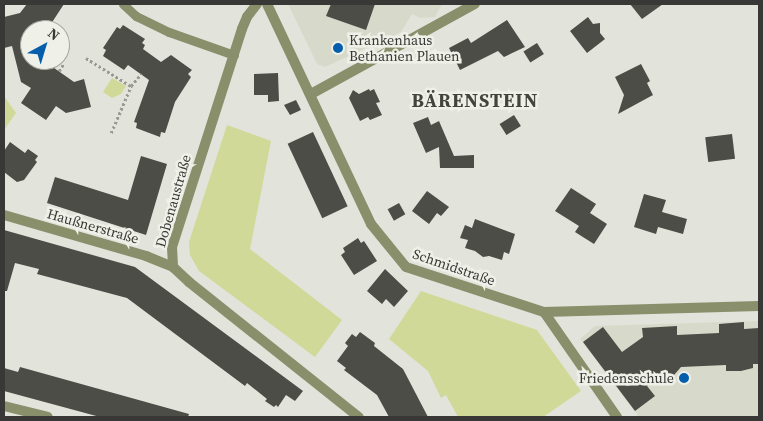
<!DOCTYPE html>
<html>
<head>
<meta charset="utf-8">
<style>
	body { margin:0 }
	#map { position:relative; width:763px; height:421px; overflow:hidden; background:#e2e3db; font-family:"Source Serif 4",serif }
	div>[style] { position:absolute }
	.built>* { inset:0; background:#d7daca }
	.green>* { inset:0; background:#d1d998 }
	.building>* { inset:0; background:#4c4d46; transform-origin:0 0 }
	.path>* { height:2.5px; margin-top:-1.25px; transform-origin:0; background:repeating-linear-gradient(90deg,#989993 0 2.5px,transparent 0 5px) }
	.service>* { height:9px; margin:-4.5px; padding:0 4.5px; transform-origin:4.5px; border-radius:4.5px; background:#898e6b }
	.minor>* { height:10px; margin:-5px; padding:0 5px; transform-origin:5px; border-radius:5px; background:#898e6b }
	.dots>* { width:14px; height:14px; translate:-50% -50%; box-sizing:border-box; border:2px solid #eff1e8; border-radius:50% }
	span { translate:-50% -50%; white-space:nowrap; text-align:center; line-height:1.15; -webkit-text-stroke:5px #eff1e8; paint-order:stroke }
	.poi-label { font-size:14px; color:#383936 }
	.left { translate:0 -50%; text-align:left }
	.right { translate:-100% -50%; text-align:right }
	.street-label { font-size:14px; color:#383936 }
	.district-label { font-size:19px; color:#43443d; font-weight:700; letter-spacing:1px }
	.frame { position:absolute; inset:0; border:5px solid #383936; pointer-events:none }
	.north { position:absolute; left:20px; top:20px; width:50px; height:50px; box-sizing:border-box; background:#eff1e8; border:1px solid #a6a7a1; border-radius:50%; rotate:39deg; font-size:14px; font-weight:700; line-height:20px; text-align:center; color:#383936 }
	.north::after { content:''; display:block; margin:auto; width:18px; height:22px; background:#045eac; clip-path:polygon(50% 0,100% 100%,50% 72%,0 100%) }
</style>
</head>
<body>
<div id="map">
	<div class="built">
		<i style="clip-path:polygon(288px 4px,442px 4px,435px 17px,420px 18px,412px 14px,401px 32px,325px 67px,317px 64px)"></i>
		<i style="clip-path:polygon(759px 321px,759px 417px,639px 417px,580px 339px,595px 326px)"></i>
	</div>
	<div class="green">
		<i style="clip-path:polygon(112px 78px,126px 86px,121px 94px,112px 98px,103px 92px)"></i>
		<i style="clip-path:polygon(4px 96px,16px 113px,4px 130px)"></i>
		<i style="clip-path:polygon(227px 125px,271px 141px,250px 249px,342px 320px,315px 357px,199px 271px,190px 255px,189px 242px)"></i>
		<i style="clip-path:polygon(421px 291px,537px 330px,581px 391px,543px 417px,458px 417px,446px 395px,441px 398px,428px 371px,389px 339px)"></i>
	</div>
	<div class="building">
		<i style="clip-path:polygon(27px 4px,64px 4px,47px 30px,30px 30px,30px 60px,47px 60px,47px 63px,74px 82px,84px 79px,91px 107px,66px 113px,56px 106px,46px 120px,21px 103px,31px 88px,21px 82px,12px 46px,4px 48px,4px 17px,20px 13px)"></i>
		<i style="clip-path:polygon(331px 4px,375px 4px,366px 30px,326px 16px)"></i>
		<i style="clip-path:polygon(630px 4px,663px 4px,642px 19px)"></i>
		<i style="clip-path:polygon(588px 17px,593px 24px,600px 23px,600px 33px,605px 39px,587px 53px,570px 31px)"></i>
		<i style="clip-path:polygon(507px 20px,525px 47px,504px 57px,498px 51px,460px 70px,449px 48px,468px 38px,471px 43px)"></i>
		<i style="clip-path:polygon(123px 25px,145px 39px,142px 43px,145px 45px,143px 49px,161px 62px,171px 55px,192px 70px,188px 74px,191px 77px,175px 102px,165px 133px,161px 132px,160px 137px,136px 128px,137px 123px,134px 122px,149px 80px,128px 65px,124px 70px,103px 56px,106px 50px,103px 48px,117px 27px,120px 29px)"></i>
		<i style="left:537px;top:43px;width:13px;height:16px;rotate:58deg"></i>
		<i style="clip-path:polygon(641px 64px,650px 81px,647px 83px,653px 95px,618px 114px,624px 95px,615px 77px)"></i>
		<i style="clip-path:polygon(278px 73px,279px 101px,268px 102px,268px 95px,254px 95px,254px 74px)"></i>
		<i style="clip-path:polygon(369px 89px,370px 91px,374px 89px,380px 102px,376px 103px,382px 115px,370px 120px,368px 117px,360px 121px,349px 98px,353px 90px,359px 94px)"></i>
		<i style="clip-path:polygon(296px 100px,301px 110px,290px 115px,284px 105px)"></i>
		<i style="left:514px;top:115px;width:13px;height:17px;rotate:58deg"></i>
		<i style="clip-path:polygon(428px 117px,431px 125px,439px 121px,454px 156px,474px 155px,474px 168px,440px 168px,439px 147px,426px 153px,413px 123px)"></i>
		<i style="left:313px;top:132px;width:82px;height:28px;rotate:65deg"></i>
		<i style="left:732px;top:134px;width:25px;height:27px;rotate:83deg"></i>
		<i style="clip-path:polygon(10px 142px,25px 153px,28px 149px,38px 156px,35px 160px,37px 162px,24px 180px,17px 182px,4px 172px,4px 151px)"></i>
		<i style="clip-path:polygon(141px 156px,167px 164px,146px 235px,47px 203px,55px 177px,128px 200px)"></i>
		<i style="clip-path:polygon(571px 188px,596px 204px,590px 213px,607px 224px,594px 244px,575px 232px,579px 226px,555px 211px)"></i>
		<i style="clip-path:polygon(427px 191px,449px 207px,441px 216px,437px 213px,429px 224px,412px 211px)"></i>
		<i style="clip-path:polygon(644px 194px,666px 200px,662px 212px,687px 219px,683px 234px,658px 227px,656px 234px,634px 227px)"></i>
		<i style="left:399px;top:203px;width:13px;height:13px;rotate:61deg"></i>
		<i style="clip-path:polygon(475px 219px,515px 234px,509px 254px,504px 252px,502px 260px,489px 256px,483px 257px,475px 251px,465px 248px,468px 240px,460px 238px,465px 225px,472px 228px)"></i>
		<i style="clip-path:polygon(4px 230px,135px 267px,303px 391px,295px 401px,286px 395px,278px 407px,276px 405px,274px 407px,265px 401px,267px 399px,247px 383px,245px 386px,127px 298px,37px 274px,39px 269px,15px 263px,7px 291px,4px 291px)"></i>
		<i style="clip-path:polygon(358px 238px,361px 243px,364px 241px,377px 261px,354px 275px,341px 255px,345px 252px,343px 248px)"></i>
		<i style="clip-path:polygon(385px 269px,408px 291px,394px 307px,386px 299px,382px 304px,367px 291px)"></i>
		<i style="clip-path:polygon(744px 322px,744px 329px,759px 328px,759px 364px,753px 364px,753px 368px,741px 371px,726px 371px,726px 365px,681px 367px,674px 375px,666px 372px,647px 386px,655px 396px,635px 411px,583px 342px,603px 327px,622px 352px,643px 337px,642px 328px,677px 326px,677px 335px,719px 333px,719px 324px)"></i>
		<i style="clip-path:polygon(360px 332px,375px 343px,374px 346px,403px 369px,428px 417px,389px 417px,377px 395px,344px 370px,346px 368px,337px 361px,348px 346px,345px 343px,352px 334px,356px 337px)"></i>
		<i style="clip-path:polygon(20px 367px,189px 414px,188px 417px,100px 417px,4px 391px,4px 368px,18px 372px)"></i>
	</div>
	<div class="path">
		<i style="left:60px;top:41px;width:2px;rotate:27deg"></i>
		<i style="left:86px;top:58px;width:53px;rotate:31.9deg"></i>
		<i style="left:59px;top:71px;width:9px;rotate:-58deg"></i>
		<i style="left:111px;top:133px;width:51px;rotate:-66.9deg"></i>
		<i style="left:131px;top:86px;width:16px;rotate:-50deg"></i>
	</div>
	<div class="service">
		<i style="left:123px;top:4px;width:18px;rotate:43deg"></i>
		<i style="left:136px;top:16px;width:37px;rotate:26deg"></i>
		<i style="left:169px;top:32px;width:69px;rotate:19.5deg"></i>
	</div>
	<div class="minor">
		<i style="left:257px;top:4px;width:16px;rotate:128deg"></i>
		<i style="left:247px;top:17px;width:13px;rotate:113deg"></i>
		<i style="left:242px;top:29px;width:229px;rotate:107.8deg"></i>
		<i style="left:172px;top:247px;width:20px;rotate:87deg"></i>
		<i style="left:173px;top:267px;width:22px;rotate:43deg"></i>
		<i style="left:189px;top:282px;width:217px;rotate:38.5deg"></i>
		<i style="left:267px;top:4px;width:243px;rotate:64.7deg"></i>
		<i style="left:371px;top:224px;width:55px;rotate:50.9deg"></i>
		<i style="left:406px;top:267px;width:145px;rotate:18.1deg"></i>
		<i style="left:544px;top:312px;width:215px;rotate:-1.6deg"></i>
		<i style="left:311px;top:94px;width:187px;rotate:-28.8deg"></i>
		<i style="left:4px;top:215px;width:148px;rotate:16.1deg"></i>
		<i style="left:146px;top:256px;width:29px;rotate:22deg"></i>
		<i style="left:544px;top:312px;width:128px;rotate:55.2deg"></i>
		<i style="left:4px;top:406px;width:45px;rotate:14deg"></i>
	</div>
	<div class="dots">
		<i style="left:338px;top:48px;background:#045eac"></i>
		<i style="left:684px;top:378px;background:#045eac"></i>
	</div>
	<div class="poi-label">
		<span class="left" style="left:349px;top:48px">Krankenhaus<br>Bethanien Plauen</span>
		<span class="right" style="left:674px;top:378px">Friedensschule</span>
	</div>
	<div class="street-label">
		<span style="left:173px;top:201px;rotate:-74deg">Dobenaustraße</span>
		<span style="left:93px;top:226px;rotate:16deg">Haußnerstraße</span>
		<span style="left:454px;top:267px;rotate:19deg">Schmidstraße</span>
	</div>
	<div class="district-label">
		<span style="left:475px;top:101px">BÄRENSTEIN</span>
	</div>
	<div class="frame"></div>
	<div class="north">N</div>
</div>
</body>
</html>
